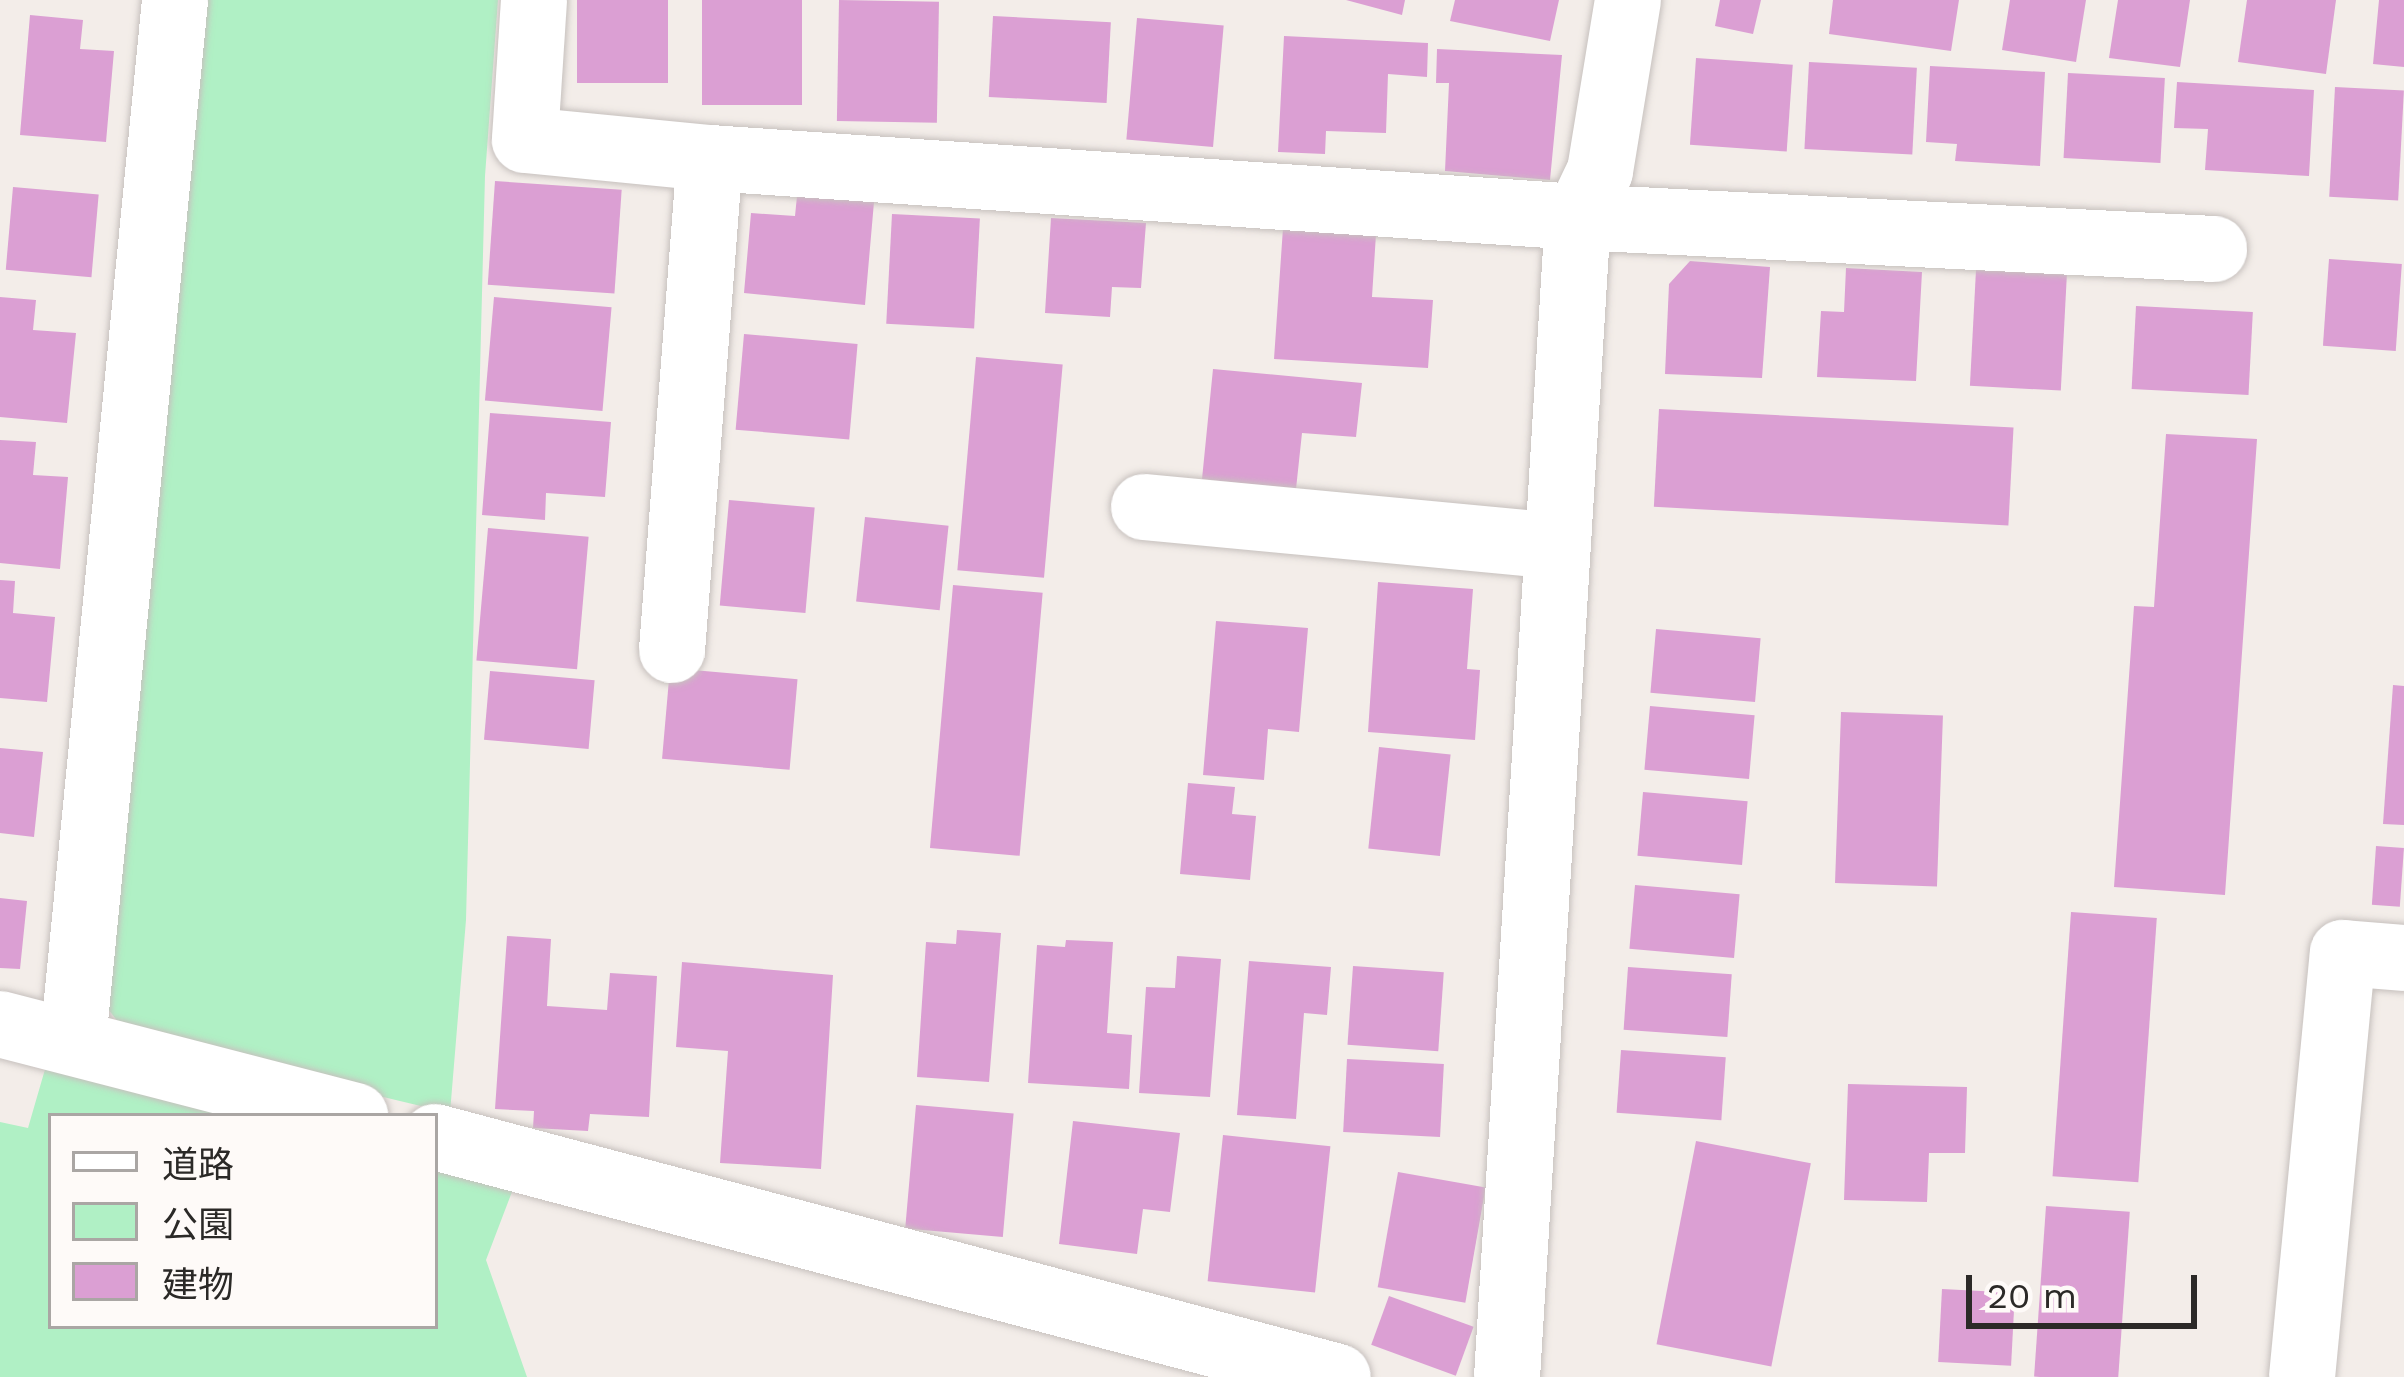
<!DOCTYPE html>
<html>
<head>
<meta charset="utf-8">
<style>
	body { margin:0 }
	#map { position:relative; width:2404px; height:1377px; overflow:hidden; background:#f3ede9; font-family:"Work Sans","Noto Sans JP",sans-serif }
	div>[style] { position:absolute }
	.green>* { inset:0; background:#b0f0c5 }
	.building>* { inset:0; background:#db9fd3; transform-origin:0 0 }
	.roads { filter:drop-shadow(0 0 3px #c7c1be) drop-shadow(0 0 3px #c7c1be) }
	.minor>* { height:66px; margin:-33px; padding:0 33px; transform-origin:33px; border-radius:33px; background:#fff }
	span { translate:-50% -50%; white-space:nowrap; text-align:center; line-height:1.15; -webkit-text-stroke:9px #fefaf8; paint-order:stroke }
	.legend { position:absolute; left:48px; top:1113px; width:390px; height:216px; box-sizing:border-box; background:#fefaf8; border:3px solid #aaa6a4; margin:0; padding:15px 21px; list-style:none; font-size:36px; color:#2b2927 }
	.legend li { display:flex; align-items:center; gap:24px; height:60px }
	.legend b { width:60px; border:3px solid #aaa6a4 }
	.scale { position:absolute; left:1966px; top:1275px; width:231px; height:54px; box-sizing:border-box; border:6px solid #2b2927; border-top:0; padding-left:15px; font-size:36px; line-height:42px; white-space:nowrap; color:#2b2927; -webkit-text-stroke:9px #fefaf8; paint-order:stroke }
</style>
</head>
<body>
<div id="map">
	<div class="green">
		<i style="clip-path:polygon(201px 0,498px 0,485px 176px,466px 920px,450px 1113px,129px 1036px,108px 1009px)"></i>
		<i style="clip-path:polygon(48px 1059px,277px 1116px,51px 1116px,51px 1326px,435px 1326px,435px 1155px,518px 1176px,486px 1260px,527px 1377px,0 1377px,0 1122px,28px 1128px)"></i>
	</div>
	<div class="building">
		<i style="left:577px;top:0;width:91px;height:83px"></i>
		<i style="left:702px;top:0;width:100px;height:105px"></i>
		<i style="left:839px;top:0;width:100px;height:121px;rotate:1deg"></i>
		<i style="clip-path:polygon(1346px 0,1405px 0,1402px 15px)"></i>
		<i style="clip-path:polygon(1455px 0,1559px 0,1550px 41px,1450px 21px)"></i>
		<i style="clip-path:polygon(1720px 0,1761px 0,1753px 34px,1715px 26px)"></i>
		<i style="clip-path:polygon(1833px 0,1959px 0,1951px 51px,1829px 34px)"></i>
		<i style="clip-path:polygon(2010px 0,2086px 0,2076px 62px,2002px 50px)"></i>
		<i style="clip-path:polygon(2118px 0,2190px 0,2180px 67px,2109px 58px)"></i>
		<i style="clip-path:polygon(2247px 0,2336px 0,2326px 74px,2238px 62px)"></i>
		<i style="clip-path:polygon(2379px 0,2404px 0,2404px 67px,2373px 64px)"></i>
		<i style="clip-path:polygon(30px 15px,83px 20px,80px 49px,114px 51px,106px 142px,20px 135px)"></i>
		<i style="left:993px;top:16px;width:118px;height:81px;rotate:3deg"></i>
		<i style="left:1137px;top:18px;width:87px;height:122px;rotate:5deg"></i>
		<i style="clip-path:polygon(1284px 36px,1428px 43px,1427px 77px,1388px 74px,1386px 133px,1326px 131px,1325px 154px,1278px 152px)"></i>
		<i style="clip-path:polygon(1437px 49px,1562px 55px,1550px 180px,1445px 171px,1449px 83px,1436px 83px)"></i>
		<i style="left:1696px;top:58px;width:97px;height:87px;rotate:4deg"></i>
		<i style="left:1809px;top:62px;width:108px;height:87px;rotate:3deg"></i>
		<i style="clip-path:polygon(1930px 66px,2045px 72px,2040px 166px,1955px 161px,1957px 144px,1926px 142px)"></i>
		<i style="left:2068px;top:73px;width:97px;height:85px;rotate:3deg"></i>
		<i style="clip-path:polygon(2177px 82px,2314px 90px,2309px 176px,2205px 170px,2208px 129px,2174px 128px)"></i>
		<i style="left:2335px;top:87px;width:69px;height:110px;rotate:3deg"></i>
		<i style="left:495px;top:181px;width:127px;height:104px;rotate:4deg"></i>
		<i style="left:13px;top:187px;width:86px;height:83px;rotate:5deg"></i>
		<i style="clip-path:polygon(797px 196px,874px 202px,865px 305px,744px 293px,751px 213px,795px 216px)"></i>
		<i style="left:892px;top:214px;width:88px;height:110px;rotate:3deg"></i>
		<i style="clip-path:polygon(1051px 218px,1146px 223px,1141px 288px,1112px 287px,1110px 317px,1045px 313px)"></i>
		<i style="clip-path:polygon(1283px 228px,1376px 234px,1372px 297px,1433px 300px,1428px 368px,1274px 359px)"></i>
		<i style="left:2329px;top:259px;width:73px;height:87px;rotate:4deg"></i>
		<i style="clip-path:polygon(1690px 261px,1770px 267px,1762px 378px,1665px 374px,1669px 284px)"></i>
		<i style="clip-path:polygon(1846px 268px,1922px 272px,1916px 381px,1817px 377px,1821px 311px,1844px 312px)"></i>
		<i style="left:1976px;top:270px;width:91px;height:116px;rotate:3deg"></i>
		<i style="clip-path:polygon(0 297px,36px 300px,33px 330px,76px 333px,67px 423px,0 417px)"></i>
		<i style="left:494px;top:297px;width:118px;height:104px;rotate:5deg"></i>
		<i style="left:2136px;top:306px;width:117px;height:83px;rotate:3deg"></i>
		<i style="left:744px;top:334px;width:114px;height:96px;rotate:5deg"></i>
		<i style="left:976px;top:357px;width:87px;height:214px;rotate:5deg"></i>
		<i style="clip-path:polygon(1213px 369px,1362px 383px,1356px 437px,1302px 433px,1296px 489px,1202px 479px)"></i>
		<i style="left:1659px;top:409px;width:355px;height:98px;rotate:3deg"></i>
		<i style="clip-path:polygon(490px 413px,611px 422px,605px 497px,546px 493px,545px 520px,482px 515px)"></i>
		<i style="clip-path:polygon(2166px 434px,2257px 439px,2225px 895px,2114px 887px,2134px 606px,2154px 607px)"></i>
		<i style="clip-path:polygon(0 440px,36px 442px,33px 475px,68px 477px,60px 569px,0 563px)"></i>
		<i style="left:729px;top:500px;width:86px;height:106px;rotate:5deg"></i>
		<i style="left:865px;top:517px;width:84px;height:85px;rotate:6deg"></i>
		<i style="left:488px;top:528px;width:101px;height:133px;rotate:5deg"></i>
		<i style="clip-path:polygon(0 580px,15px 581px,13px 613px,55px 617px,47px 702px,0 698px)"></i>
		<i style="clip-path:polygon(1378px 582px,1473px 589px,1467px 669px,1480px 670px,1475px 740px,1368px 732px)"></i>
		<i style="left:953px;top:585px;width:90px;height:264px;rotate:5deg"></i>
		<i style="clip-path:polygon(1216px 621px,1308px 628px,1299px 732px,1268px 729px,1264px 780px,1203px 775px)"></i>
		<i style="left:1656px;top:629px;width:105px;height:64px;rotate:5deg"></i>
		<i style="left:670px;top:668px;width:128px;height:91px;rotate:5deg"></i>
		<i style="left:490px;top:671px;width:105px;height:69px;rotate:5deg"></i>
		<i style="clip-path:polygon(2393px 685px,2404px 686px,2404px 825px,2383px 824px)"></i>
		<i style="left:1650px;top:706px;width:105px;height:64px;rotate:5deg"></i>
		<i style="left:1841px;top:712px;width:102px;height:171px;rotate:2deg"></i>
		<i style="left:1379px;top:747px;width:72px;height:102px;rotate:6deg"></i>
		<i style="clip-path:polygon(0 748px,43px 752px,34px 837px,0 833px)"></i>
		<i style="clip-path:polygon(1188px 783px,1235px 787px,1232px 814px,1256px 816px,1250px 880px,1180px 874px)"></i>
		<i style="left:1643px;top:792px;width:105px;height:64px;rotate:5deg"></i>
		<i style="left:2376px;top:846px;width:28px;height:59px;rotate:4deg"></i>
		<i style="left:1635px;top:885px;width:105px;height:64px;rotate:5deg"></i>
		<i style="clip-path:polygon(0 898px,27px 901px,20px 969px,0 968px)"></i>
		<i style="left:2071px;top:912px;width:86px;height:265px;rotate:4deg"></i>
		<i style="clip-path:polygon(957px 930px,1001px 933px,989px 1082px,917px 1077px,926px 942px,956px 944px)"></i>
		<i style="clip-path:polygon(507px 936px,551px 939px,547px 1006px,607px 1010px,610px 973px,657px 976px,649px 1117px,590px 1114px,588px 1131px,533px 1128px,534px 1111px,495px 1109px)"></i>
		<i style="clip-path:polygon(1066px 940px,1113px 942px,1107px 1033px,1132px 1035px,1129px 1089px,1028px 1083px,1037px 945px,1065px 947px)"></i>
		<i style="clip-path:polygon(1177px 956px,1221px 959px,1210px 1097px,1139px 1093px,1146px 987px,1175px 988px)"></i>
		<i style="clip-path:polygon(1249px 961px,1331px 967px,1327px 1015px,1304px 1013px,1296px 1119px,1237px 1115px)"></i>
		<i style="clip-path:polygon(682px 962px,833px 975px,821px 1169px,720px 1163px,728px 1051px,676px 1047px)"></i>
		<i style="left:1353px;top:966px;width:91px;height:79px;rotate:4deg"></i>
		<i style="left:1628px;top:967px;width:104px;height:63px;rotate:4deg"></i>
		<i style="left:1621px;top:1050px;width:105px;height:63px;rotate:4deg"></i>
		<i style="left:1347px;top:1059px;width:97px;height:73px;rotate:3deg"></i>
		<i style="clip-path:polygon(1848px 1084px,1967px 1087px,1965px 1153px,1929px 1153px,1927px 1202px,1844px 1200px)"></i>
		<i style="left:916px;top:1105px;width:98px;height:124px;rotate:5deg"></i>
		<i style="clip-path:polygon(1073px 1121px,1180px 1133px,1170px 1212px,1143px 1209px,1137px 1254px,1059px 1244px)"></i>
		<i style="left:1223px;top:1135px;width:108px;height:147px;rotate:6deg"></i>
		<i style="left:1696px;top:1141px;width:117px;height:207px;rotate:11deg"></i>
		<i style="left:1398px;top:1172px;width:89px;height:117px;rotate:10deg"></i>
		<i style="left:2046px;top:1206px;width:84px;height:171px;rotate:4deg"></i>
		<i style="left:1942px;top:1289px;width:73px;height:73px;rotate:3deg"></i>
		<i style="left:1389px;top:1296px;width:90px;height:52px;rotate:20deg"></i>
	</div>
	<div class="roads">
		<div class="minor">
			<i style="left:534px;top:0;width:140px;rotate:93.7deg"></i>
			<i style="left:525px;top:140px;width:186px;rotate:5.6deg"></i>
			<i style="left:1144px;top:507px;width:415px;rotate:5.4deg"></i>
			<i style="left:672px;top:650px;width:493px;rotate:-85.6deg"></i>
			<i style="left:710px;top:158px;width:870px;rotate:3.89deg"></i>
			<i style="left:1578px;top:217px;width:637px;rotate:2.88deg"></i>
			<i style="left:0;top:1024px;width:367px;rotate:14.5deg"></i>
			<i style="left:73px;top:1041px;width:1046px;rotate:-84.4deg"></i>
			<i style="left:435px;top:1137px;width:934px;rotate:14.88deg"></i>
			<i style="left:1507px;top:1377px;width:1162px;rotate:-86.5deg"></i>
			<i style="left:1578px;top:217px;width:51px;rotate:-64.4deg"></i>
			<i style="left:1600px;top:171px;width:173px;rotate:-80.7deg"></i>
			<i style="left:2302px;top:1377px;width:426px;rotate:-84.5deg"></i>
			<i style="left:2343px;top:953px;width:61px;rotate:4.7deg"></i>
		</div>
	</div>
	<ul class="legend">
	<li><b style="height:15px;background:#fff"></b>道路</li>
	<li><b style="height:33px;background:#b0f0c5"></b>公園</li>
	<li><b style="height:33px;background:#db9fd3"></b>建物</li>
	</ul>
	<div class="scale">20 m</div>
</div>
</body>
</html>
